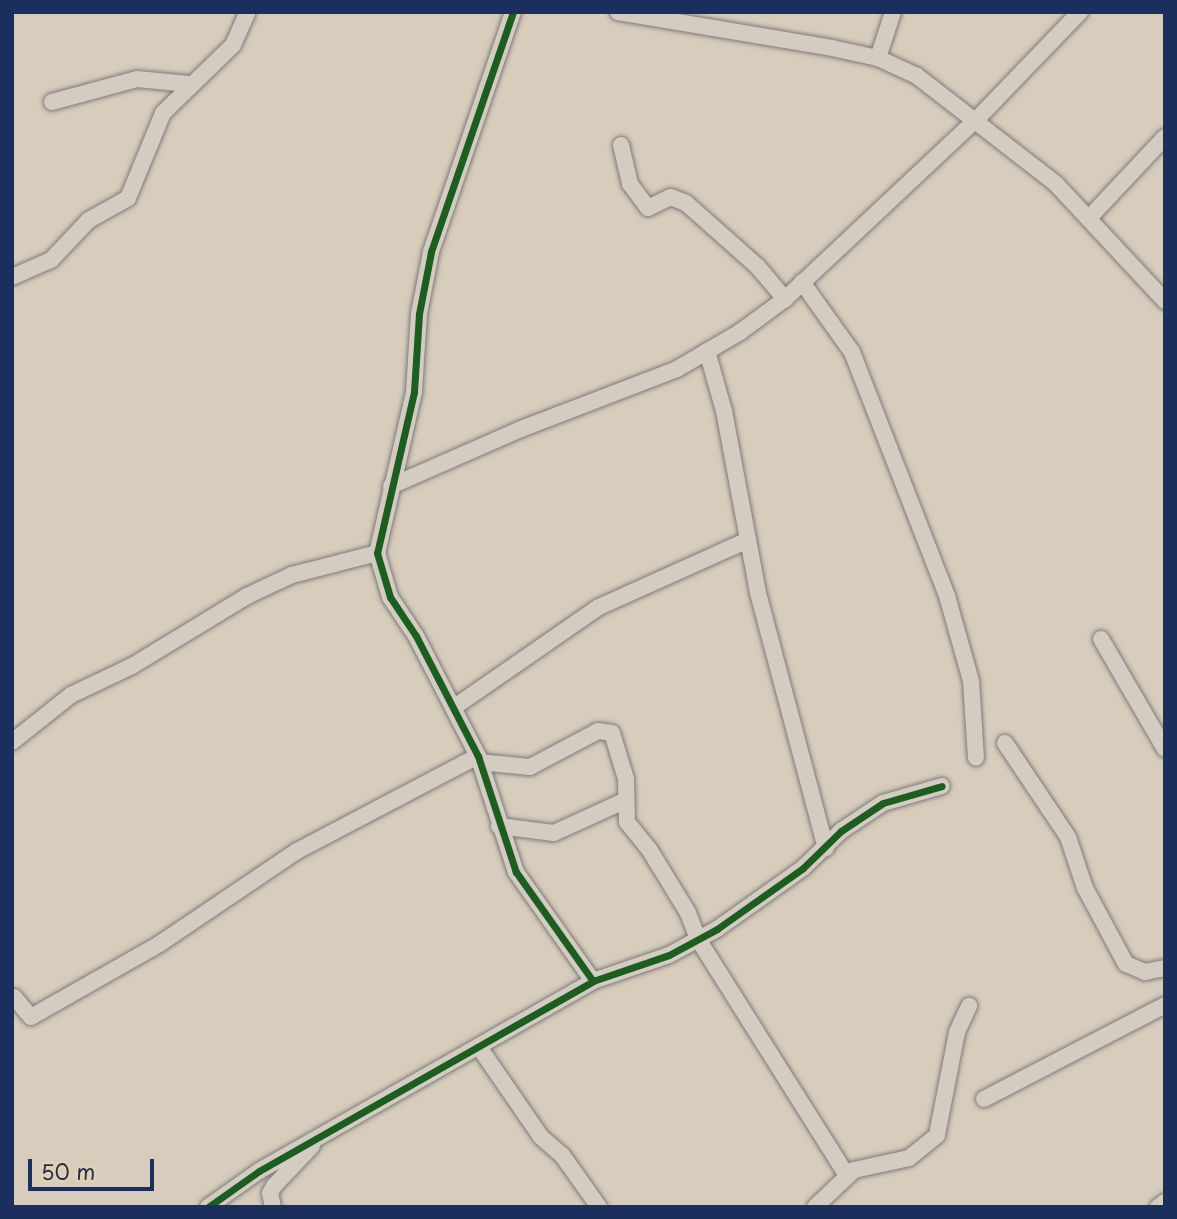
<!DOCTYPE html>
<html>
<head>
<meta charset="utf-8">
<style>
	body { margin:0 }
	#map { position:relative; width:1177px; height:1219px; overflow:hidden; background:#d8cdbc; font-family:"Playpen Sans",sans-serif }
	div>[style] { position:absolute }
	.roads { filter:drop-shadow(0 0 2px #7c7b7c) drop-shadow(0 0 2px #7c7b7c) }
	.street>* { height:16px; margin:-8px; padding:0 8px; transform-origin:8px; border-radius:8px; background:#d4ccc0 }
	.cycleway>* { height:7px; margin:-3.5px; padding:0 3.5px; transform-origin:3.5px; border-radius:3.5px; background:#1b5e20 }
	span { translate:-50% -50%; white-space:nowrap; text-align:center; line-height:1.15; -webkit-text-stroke:7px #e5d0af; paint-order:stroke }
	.frame { position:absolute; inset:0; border:14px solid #1b2f5e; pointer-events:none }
	.scale { position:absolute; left:28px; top:1159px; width:126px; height:32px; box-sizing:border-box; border:4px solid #1b2f5e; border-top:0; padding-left:9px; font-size:21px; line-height:24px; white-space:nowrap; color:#1b2f5e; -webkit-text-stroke:5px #e5d0af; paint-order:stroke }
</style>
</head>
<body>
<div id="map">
	<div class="roads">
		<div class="street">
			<i style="left:513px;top:12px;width:254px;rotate:108.9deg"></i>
			<i style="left:431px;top:252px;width:63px;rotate:101deg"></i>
			<i style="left:419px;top:314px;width:78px;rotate:93.7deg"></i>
			<i style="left:414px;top:392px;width:165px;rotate:102.9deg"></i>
			<i style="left:377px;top:553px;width:46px;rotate:73.5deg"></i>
			<i style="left:390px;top:597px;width:47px;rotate:56.3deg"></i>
			<i style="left:416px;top:636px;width:135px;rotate:62.7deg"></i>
			<i style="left:478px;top:756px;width:122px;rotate:71.9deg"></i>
			<i style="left:516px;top:872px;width:133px;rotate:54.8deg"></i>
			<i style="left:618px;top:12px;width:217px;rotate:9.5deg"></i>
			<i style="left:832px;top:48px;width:47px;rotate:12.3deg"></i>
			<i style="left:878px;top:58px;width:43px;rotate:24.8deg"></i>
			<i style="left:917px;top:76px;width:176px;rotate:37.8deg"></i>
			<i style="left:1056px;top:184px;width:160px;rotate:47deg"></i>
			<i style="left:878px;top:58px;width:48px;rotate:-71.9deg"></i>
			<i style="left:52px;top:102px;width:88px;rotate:-15.1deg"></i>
			<i style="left:137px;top:79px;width:52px;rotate:5.5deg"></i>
			<i style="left:621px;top:145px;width:40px;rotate:77deg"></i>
			<i style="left:630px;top:184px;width:30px;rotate:53deg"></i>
			<i style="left:648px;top:208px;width:25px;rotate:-26deg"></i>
			<i style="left:671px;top:197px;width:16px;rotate:22deg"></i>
			<i style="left:686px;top:203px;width:96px;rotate:41.6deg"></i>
			<i style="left:758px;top:267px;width:42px;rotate:49.8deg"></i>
			<i style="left:1089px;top:218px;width:111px;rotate:-46.8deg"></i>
			<i style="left:12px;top:277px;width:43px;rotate:-23.6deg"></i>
			<i style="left:51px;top:260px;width:55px;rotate:-46.5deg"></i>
			<i style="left:89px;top:220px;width:45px;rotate:-29.4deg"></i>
			<i style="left:128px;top:198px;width:92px;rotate:-67.6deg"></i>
			<i style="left:163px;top:113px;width:98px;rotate:-44.2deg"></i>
			<i style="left:233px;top:45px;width:36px;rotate:-66deg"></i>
			<i style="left:802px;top:282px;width:86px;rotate:54.5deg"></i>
			<i style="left:852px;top:352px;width:262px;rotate:68.7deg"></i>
			<i style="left:947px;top:596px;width:88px;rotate:74.2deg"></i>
			<i style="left:971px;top:681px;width:77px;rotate:86.3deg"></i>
			<i style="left:707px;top:351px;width:62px;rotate:74.2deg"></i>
			<i style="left:724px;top:411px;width:185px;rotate:79.4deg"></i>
			<i style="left:758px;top:593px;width:264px;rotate:75.1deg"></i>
			<i style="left:391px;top:486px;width:142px;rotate:-23.7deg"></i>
			<i style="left:521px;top:429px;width:167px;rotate:-21deg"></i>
			<i style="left:677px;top:369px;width:73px;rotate:-30.4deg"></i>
			<i style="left:740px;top:332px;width:56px;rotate:-36.3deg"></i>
			<i style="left:785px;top:299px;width:263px;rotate:-43.2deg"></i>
			<i style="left:977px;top:119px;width:149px;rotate:-46.1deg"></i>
			<i style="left:1101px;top:639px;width:127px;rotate:59.8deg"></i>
			<i style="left:453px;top:708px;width:178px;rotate:-34.7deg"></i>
			<i style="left:599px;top:607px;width:163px;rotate:-24.2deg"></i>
			<i style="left:12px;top:742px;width:75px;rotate:-38.5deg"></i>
			<i style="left:71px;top:695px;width:68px;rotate:-25.4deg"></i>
			<i style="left:132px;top:666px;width:135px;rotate:-31.3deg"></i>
			<i style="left:247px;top:596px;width:50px;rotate:-25deg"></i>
			<i style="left:292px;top:575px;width:88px;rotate:-14.5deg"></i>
			<i style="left:1005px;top:743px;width:113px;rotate:56.2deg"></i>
			<i style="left:1068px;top:837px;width:54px;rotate:71.6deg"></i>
			<i style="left:1085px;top:888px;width:86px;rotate:61.7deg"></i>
			<i style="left:1126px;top:964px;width:21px;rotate:23deg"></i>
			<i style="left:1145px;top:972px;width:20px;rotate:-11deg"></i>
			<i style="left:479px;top:762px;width:51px;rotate:5.6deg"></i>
			<i style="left:530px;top:767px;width:77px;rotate:-27.9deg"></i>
			<i style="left:598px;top:731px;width:14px;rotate:8deg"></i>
			<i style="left:612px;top:733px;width:48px;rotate:73.1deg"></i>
			<i style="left:626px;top:779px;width:43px;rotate:88.7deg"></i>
			<i style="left:627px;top:822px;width:35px;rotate:51deg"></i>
			<i style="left:649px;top:849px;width:75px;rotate:58.6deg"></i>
			<i style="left:688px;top:913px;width:28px;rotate:69deg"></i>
			<i style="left:698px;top:939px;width:280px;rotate:57.8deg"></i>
			<i style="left:499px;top:826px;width:55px;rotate:7.3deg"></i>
			<i style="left:554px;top:833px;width:79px;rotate:-24.6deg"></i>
			<i style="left:12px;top:1001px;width:4px;rotate:-63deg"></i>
			<i style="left:14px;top:997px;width:26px;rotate:50deg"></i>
			<i style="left:31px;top:1017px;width:150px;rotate:-29.6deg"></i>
			<i style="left:161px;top:943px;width:164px;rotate:-34.1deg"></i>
			<i style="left:297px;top:851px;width:204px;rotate:-27.7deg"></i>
			<i style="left:479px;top:1047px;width:109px;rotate:55.4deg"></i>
			<i style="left:541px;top:1137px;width:28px;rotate:41deg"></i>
			<i style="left:562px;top:1155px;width:64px;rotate:54.6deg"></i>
			<i style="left:984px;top:1099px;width:204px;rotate:-27.4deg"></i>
			<i style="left:208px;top:1207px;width:62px;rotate:-35.2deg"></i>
			<i style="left:259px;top:1171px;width:384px;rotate:-29.6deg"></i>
			<i style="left:593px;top:981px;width:80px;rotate:-18.9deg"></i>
			<i style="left:669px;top:955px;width:55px;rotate:-28.4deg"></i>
			<i style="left:717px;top:929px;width:105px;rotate:-35.3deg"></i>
			<i style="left:803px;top:868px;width:53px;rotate:-44.2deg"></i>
			<i style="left:841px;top:831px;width:50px;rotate:-33.7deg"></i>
			<i style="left:883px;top:803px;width:61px;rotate:-16.1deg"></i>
			<i style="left:273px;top:1207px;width:14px;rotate:-102deg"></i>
			<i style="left:270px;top:1193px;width:8px;rotate:-60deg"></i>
			<i style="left:274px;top:1186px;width:55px;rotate:-46.5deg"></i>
			<i style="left:815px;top:1207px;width:54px;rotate:-43.5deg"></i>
			<i style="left:854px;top:1170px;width:56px;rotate:-12.3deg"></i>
			<i style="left:909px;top:1158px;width:36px;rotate:-39deg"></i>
			<i style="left:937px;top:1135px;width:105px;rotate:-79deg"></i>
			<i style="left:957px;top:1032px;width:29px;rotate:-65deg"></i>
			<i style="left:1158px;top:1207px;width:9px;rotate:-36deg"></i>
		</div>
	</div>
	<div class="cycleway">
		<i style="left:513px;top:12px;width:254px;rotate:108.9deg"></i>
		<i style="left:431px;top:252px;width:63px;rotate:101deg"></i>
		<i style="left:419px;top:314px;width:78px;rotate:93.7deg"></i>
		<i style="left:414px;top:392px;width:165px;rotate:102.9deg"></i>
		<i style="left:377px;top:553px;width:46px;rotate:73.5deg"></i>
		<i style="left:390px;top:597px;width:47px;rotate:56.3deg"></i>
		<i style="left:416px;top:636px;width:135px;rotate:62.7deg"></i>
		<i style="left:478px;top:756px;width:122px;rotate:71.9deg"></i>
		<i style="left:516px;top:872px;width:133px;rotate:54.8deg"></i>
		<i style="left:208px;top:1207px;width:62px;rotate:-35.2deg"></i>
		<i style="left:259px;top:1171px;width:384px;rotate:-29.6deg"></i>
		<i style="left:593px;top:981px;width:80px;rotate:-18.9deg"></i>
		<i style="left:669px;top:955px;width:55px;rotate:-28.4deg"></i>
		<i style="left:717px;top:929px;width:105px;rotate:-35.3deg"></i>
		<i style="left:803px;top:868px;width:53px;rotate:-44.2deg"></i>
		<i style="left:841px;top:831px;width:50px;rotate:-33.7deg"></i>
		<i style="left:883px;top:803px;width:61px;rotate:-16.1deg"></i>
	</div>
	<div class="frame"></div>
	<div class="scale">50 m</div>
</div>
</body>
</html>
